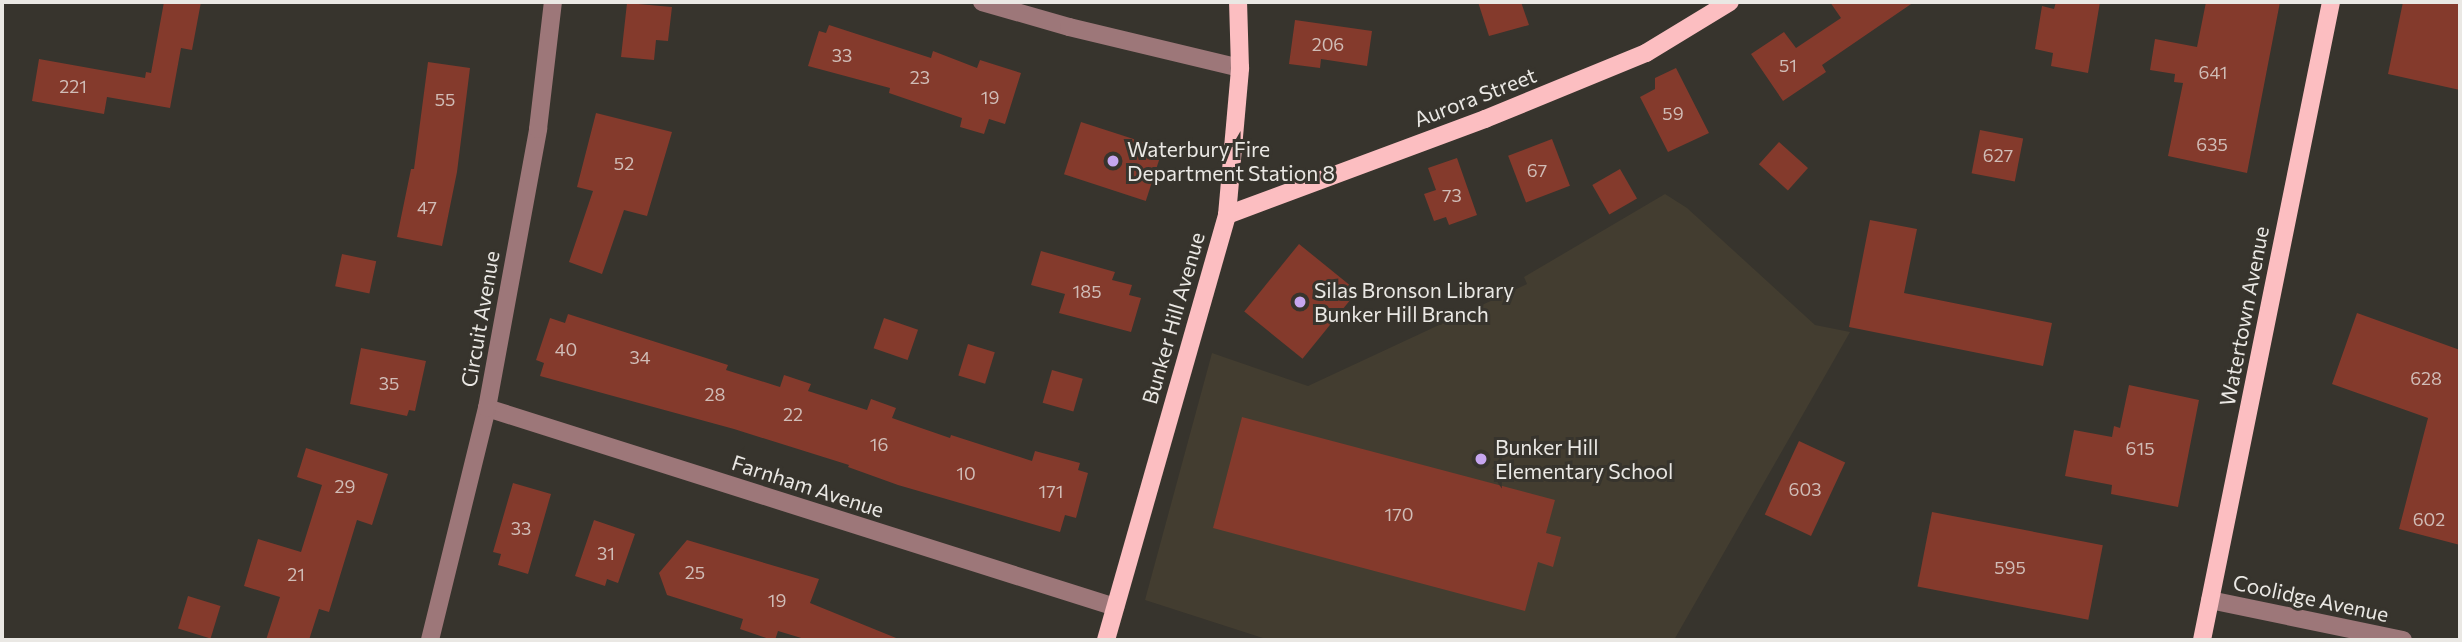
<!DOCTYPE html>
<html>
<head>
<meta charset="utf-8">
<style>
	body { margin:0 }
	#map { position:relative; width:2462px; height:642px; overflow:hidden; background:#37342d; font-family:Commissioner,sans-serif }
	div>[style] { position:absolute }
	.built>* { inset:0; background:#433d30 }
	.building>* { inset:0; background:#843a2c; transform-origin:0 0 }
	.minor>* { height:18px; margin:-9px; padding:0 9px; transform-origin:9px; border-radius:9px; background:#9d7779 }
	.major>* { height:18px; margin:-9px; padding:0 9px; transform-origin:9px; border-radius:9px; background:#fcbec1 }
	.dots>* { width:19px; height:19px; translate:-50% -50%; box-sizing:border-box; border:4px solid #37342d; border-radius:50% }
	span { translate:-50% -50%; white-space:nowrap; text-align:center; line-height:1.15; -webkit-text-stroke:6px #37342d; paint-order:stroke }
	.number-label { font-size:18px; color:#d0bcb6 }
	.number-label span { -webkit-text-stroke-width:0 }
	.street-label { font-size:21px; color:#eae8e4 }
	.poi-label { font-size:21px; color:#eae8e4 }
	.left { translate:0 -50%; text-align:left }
	.frame { position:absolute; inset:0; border:4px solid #eae8e4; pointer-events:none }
</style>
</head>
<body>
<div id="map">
	<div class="built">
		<i style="clip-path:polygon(1665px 194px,1687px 208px,1815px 325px,1850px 332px,1674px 640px,1269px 640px,1145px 600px,1212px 353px,1308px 386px,1527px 284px,1524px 277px)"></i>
	</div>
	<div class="building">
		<i style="clip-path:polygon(164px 2px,201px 2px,192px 50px,181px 48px,170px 108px,107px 97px,104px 114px,32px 101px,39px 59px,145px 78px,146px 72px,151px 73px)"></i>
		<i style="clip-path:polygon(1478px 2px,1521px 2px,1529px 25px,1489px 36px)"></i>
		<i style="clip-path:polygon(1830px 2px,1914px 2px,1822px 65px,1826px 72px,1783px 101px,1751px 54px,1784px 32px,1796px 48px,1841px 18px)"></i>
		<i style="clip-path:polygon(2056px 2px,2100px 2px,2088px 73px,2051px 66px,2053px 53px,2035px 49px,2042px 6px,2054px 9px)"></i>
		<i style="clip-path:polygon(2206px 2px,2280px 2px,2247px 173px,2168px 156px,2183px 83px,2174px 82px,2175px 74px,2150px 70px,2155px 39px,2197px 47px)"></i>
		<i style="clip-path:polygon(2403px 2px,2460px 2px,2460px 90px,2388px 74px)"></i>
		<i style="clip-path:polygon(627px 3px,672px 7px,668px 41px,656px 40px,654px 60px,621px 57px)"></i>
		<i style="clip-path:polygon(1295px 20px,1372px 31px,1367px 66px,1321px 59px,1320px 68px,1289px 64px)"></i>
		<i style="clip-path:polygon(829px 25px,931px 58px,933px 51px,977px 68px,980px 60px,1021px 73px,1005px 124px,989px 119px,984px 134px,960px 127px,962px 118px,889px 93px,890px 88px,808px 66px,819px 31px,826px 33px)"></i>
		<i style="clip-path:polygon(428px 62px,470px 68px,457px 172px,442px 246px,397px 237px,411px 169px,414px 169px)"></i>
		<i style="clip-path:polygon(1676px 68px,1709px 133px,1668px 152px,1640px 97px,1655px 89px,1655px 78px)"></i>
		<i style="clip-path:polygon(596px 113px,672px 132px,647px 216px,624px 210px,602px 274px,569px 262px,593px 191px,577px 187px)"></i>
		<i style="left:1081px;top:122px;width:86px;height:55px;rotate:18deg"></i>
		<i style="left:1980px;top:130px;width:44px;height:44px;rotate:11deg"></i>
		<i style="left:1552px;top:139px;width:50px;height:47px;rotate:69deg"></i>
		<i style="left:1779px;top:142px;width:39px;height:30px;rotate:42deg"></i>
		<i style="clip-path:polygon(1457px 158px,1477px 215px,1449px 225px,1446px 217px,1434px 221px,1424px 194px,1436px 190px,1428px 168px)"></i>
		<i style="left:1620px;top:169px;width:34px;height:32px;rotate:60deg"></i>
		<i style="clip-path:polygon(1870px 220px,1917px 229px,1904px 293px,2052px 323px,2043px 366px,1849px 327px)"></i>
		<i style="left:1299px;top:244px;width:75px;height:87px;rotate:39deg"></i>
		<i style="clip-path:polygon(1041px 251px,1115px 272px,1112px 280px,1132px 285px,1129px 295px,1141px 298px,1131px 332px,1059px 313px,1065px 294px,1031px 285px)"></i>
		<i style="left:342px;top:254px;width:35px;height:33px;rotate:12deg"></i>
		<i style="clip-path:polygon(2357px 313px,2460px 350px,2460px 545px,2399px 529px,2428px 418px,2332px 384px)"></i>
		<i style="clip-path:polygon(568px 314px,728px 365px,726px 370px,780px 387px,784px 375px,811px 384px,808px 391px,867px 410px,871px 399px,896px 408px,892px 418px,950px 438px,951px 435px,1032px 461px,1035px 451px,1080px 463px,1078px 470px,1088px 473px,1076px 518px,1065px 515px,1060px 532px,898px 485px,848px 467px,849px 465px,734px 429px,540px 376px,544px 363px,536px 360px,550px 318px,565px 323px)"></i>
		<i style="left:884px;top:318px;width:36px;height:32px;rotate:19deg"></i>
		<i style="left:968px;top:344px;width:28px;height:33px;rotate:17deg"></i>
		<i style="clip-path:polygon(361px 348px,426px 361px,415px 411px,409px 410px,407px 416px,350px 404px)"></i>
		<i style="left:1052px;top:370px;width:32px;height:34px;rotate:16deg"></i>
		<i style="clip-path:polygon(2129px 385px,2199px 400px,2178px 507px,2111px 494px,2112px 485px,2065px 476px,2074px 430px,2112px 437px,2114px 426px,2120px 428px)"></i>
		<i style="clip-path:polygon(1242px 417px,1555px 500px,1546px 533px,1561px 537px,1553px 567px,1538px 562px,1525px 611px,1213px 528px)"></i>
		<i style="left:1799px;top:441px;width:51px;height:81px;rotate:25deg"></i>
		<i style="clip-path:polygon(306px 448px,388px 474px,372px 525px,357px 520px,329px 612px,319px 609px,309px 640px,266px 640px,280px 597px,244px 586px,258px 539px,301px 552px,322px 485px,297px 477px)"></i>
		<i style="clip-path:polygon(513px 483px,551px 494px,528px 574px,498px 565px,501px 554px,493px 552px)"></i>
		<i style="left:1932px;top:512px;width:174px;height:76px;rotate:11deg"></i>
		<i style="clip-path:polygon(594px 520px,635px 534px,618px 583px,607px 579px,605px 586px,575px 576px)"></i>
		<i style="clip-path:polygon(687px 540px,819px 579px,810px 603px,901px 640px,808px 640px,778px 631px,775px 640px,772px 640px,740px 629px,743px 619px,667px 595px,659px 573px)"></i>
		<i style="left:188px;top:596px;width:34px;height:34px;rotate:17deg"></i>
	</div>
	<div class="minor">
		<i style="left:982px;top:2px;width:91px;rotate:16deg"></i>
		<i style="left:1069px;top:27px;width:176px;rotate:13.5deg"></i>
		<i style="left:487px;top:408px;width:659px;rotate:17.58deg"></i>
		<i style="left:2210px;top:600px;width:197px;rotate:11.7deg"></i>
		<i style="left:430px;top:640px;width:239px;rotate:-76.2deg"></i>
		<i style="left:487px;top:408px;width:284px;rotate:-79.6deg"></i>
		<i style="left:538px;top:129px;width:128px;rotate:-83.3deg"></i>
	</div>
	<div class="major">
		<i style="left:1227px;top:215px;width:275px;rotate:-20.4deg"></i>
		<i style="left:1485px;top:119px;width:174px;rotate:-22.3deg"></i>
		<i style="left:1646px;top:53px;width:98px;rotate:-31.3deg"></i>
		<i style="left:1106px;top:640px;width:442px;rotate:-74.1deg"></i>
		<i style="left:1227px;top:215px;width:148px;rotate:-84.9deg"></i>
		<i style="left:1240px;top:68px;width:66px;rotate:-91.7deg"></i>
		<i style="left:2202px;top:640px;width:651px;rotate:-78.57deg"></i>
	</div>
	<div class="dots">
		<i style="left:1113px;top:161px;background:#c6a6f0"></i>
		<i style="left:1300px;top:302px;background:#c6a6f0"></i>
		<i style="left:1481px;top:459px;background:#c6a6f0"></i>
	</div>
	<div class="number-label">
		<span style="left:1328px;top:44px">206</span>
		<span style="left:842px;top:55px">33</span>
		<span style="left:1788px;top:65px">51</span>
		<span style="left:2213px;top:72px">641</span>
		<span style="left:920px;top:77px">23</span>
		<span style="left:73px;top:86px">221</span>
		<span style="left:990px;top:97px">19</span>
		<span style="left:445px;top:99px">55</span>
		<span style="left:1673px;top:113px">59</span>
		<span style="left:2212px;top:144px">635</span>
		<span style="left:1998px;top:155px">627</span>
		<span style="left:624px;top:163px">52</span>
		<span style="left:1537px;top:170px">67</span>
		<span style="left:1452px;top:195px">73</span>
		<span style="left:427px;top:207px">47</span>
		<span style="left:1087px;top:291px">185</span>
		<span style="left:566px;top:349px">40</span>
		<span style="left:640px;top:357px">34</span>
		<span style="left:2426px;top:378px">628</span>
		<span style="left:389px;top:383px">35</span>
		<span style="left:715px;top:394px">28</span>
		<span style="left:793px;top:414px">22</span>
		<span style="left:879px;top:444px">16</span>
		<span style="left:2140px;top:448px">615</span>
		<span style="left:966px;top:473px">10</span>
		<span style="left:345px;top:486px">29</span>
		<span style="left:1805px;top:489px">603</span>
		<span style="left:1051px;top:491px">171</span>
		<span style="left:1399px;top:514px">170</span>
		<span style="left:2429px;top:519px">602</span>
		<span style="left:521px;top:528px">33</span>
		<span style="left:606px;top:553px">31</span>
		<span style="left:2010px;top:567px">595</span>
		<span style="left:695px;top:572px">25</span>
		<span style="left:296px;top:574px">21</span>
		<span style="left:777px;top:600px">19</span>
	</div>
	<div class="street-label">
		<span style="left:1475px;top:97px;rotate:-21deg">Aurora Street</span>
		<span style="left:2244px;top:316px;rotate:-79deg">Watertown Avenue</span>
		<span style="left:1173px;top:318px;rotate:-74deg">Bunker Hill Avenue</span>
		<span style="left:480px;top:319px;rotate:-80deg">Circuit Avenue</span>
		<span style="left:808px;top:486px;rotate:18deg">Farnham Avenue</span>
		<span style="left:2311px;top:598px;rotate:12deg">Coolidge Avenue</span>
	</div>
	<div class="poi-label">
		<span class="left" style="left:1127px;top:161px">Waterbury Fire<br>Department Station 8</span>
		<span class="left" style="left:1314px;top:302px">Silas Bronson Library<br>Bunker Hill Branch</span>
		<span class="left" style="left:1495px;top:459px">Bunker Hill<br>Elementary School</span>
	</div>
	<div class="frame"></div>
</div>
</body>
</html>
